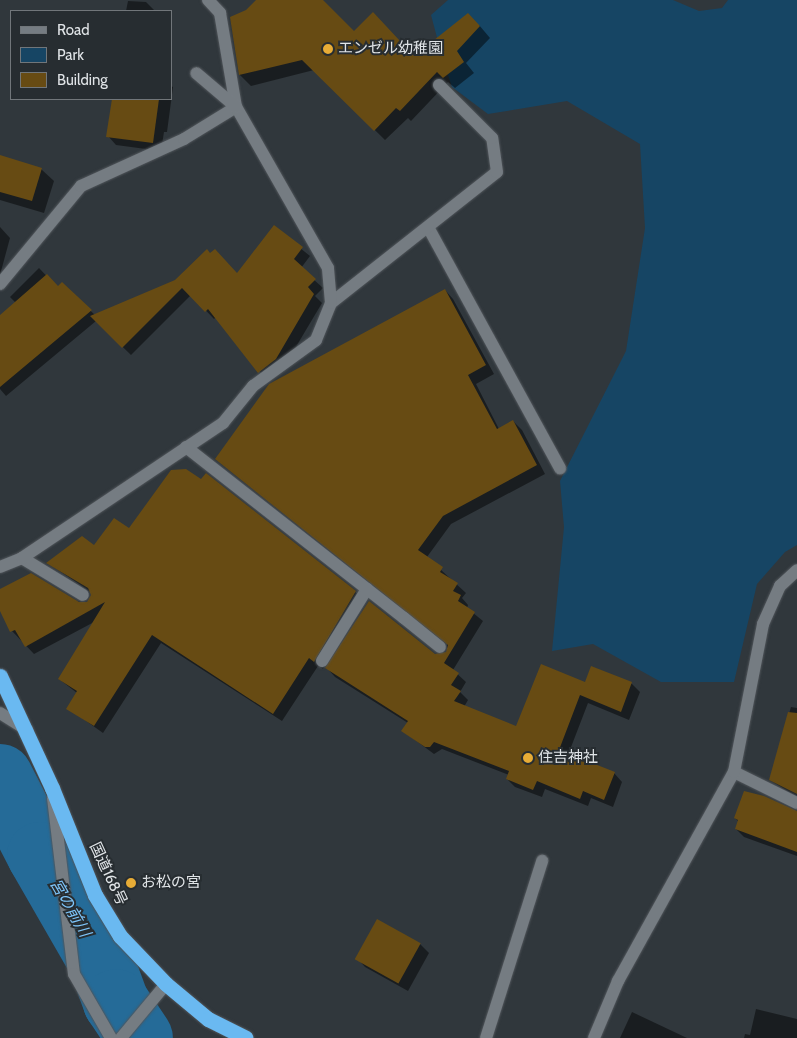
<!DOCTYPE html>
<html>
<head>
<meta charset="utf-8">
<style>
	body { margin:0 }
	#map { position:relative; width:797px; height:1038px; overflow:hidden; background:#30373c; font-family:Cabin,"Noto Sans JP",sans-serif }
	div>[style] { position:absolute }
	.green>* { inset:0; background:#164564 }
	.shadow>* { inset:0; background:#0007 }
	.river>* { height:66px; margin:-33px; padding:0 33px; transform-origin:33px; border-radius:33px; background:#256b98 }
	.building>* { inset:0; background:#674b13; transform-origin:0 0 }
	.roads { filter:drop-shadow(0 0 1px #50555a) drop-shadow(0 0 1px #50555a) }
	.lane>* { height:12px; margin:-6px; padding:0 6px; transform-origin:6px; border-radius:6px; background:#757c82 }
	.street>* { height:12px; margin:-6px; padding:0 6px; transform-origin:6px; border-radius:6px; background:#757c82 }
	.highway>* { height:15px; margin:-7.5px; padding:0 7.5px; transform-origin:7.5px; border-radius:7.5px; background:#6ab9f1 }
	.dots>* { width:14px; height:14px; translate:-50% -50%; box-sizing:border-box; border:2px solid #272d31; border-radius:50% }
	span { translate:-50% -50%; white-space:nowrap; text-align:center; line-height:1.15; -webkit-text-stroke:4px #272d31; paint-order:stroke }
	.poi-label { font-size:15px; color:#e0e4e7 }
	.left { translate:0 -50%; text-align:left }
	.street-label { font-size:15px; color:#e0e4e7 }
	.water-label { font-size:16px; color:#7fc6fb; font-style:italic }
	.legend { position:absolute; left:10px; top:10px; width:162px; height:90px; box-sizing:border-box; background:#272d31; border:1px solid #71767a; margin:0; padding:6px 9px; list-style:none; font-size:15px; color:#e0e4e7 }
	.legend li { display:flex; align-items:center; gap:10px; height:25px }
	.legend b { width:25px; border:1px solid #71767a }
</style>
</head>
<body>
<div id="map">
	<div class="green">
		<i style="clip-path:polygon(448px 0,673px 0,699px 11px,722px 8px,728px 0,797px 0,797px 545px,785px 552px,757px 584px,734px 682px,661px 682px,593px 644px,552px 651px,564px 527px,560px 481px,626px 351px,645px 228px,640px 144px,567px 101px,488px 114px,452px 87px,443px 60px,431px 15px)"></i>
	</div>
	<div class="shadow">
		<i style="clip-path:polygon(257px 0,321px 0,354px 32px,414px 57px,479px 25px,490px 38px,466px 63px,474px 73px,455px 88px,448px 82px,411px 121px,408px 118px,385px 140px,314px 70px,251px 86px,240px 75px,231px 18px,247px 11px)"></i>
		<i style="clip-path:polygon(128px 1px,146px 2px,155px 11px,126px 11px)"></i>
		<i style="clip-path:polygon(171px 86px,173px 87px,167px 132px,164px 132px,161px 151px,116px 145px,108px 136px,113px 99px,171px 99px)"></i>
		<i style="clip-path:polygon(0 157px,41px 169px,54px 181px,44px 213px,0 200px)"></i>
		<i style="clip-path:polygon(0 227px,10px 238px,0 275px)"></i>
		<i style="clip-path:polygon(274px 227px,310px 256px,301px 268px,323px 288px,315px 296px,322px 303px,284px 367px,267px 380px,216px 317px,214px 319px,191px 295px,131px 355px,96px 321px,6px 396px,0 389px,0 317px,16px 303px,10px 297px,39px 268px,58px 288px,62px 284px,95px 315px,176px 281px,238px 274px)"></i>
		<i style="clip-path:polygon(445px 290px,453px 299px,494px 374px,476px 384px,499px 429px,513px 421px,522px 430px,545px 474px,451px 524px,427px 557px,466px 593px,462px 598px,468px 605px,467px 608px,483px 621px,453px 670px,466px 682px,460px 692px,468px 700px,464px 707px,516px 728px,586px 683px,592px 667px,632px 684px,640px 692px,629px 720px,588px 703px,568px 755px,614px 773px,622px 782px,613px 807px,591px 798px,588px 806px,545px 789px,542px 797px,515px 787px,507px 779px,509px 775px,442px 749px,434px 754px,403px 731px,408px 723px,335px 677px,327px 668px,447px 654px,447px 642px,217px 459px)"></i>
		<i style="clip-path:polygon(129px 530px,355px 592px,364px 600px,323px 669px,318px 666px,282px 721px,161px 643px,103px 733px,68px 708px,77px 693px,59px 679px,96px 621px,34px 654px,12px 631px,0 609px,0 590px,88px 603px,92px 593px,48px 563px,95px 547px)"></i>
		<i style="clip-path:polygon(791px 707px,797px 708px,797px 797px,770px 780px)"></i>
		<i style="clip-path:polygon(797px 811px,797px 856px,744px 837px,736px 829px,739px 822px,735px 818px)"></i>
		<i style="clip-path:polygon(420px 944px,429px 953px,408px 991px,365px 967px,357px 958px)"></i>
		<i style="clip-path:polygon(756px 1009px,797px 1019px,797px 1038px,744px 1038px,745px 1034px,750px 1035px)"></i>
		<i style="clip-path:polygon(632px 1012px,687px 1038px,620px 1038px)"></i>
	</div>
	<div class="river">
		<i style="left:0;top:777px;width:88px;rotate:62.9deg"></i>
		<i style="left:40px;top:855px;width:122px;rotate:60.1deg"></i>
		<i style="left:101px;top:961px;width:44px;rotate:69.9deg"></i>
		<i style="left:116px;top:1002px;width:43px;rotate:56.3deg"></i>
	</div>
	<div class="building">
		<i style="clip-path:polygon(256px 0,323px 0,354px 31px,373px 12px,414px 56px,468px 13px,480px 26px,457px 51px,464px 62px,443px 78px,437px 72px,400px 111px,396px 108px,374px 131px,302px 60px,239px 75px,230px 17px,246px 10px)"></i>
		<i style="clip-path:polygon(112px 99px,159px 99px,153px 143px,106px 137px)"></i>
		<i style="clip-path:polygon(0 155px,42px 168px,32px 201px,0 192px)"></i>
		<i style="clip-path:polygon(274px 225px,303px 247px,294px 259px,316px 279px,308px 287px,314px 294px,276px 359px,258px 373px,208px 309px,205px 312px,182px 288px,122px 348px,90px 316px,175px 280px,207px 249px,210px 253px,215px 249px,237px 273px)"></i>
		<i style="clip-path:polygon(47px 274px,58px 286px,62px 282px,92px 310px,0 387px,0 315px)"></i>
		<i style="clip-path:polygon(445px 289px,486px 365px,468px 375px,497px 429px,513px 420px,537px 465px,443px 516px,418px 550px,443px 567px,440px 572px,458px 583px,453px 591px,461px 595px,458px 601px,475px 612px,444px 663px,459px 673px,451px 685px,461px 691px,454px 701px,516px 726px,541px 664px,585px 682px,591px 666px,632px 682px,621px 712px,580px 695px,559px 750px,615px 772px,604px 800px,583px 791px,580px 799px,537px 781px,533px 790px,506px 779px,509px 771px,434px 742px,430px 747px,425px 747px,401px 731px,408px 721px,325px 668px,369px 601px,435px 654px,446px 652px,448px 645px,215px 459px,269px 384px)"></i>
		<i style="clip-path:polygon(186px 469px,201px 479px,206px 473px,356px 591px,314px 662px,309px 658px,273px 714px,152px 635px,94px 726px,66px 709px,77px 691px,58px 679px,105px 602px,25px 647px,15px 630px,10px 632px,0 611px,0 589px,31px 573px,79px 602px,87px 602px,91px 595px,88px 588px,46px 563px,82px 536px,94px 545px,114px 518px,129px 528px,171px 470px)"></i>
		<i style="clip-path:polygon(788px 712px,797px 713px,797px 794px,769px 780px)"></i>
		<i style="clip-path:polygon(744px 791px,764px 796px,797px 811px,797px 852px,735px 829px,738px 820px,734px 818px)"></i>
		<i style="left:377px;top:919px;width:50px;height:46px;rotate:29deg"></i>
	</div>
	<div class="roads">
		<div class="lane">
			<i style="left:208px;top:0;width:18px;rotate:47deg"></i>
			<i style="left:220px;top:13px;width:95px;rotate:80.3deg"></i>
			<i style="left:429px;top:229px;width:273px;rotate:61.3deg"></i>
			<i style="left:331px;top:303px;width:211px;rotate:-38.3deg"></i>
			<i style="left:497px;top:172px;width:34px;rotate:-98deg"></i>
			<i style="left:492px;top:138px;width:75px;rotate:-135deg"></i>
			<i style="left:22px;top:558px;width:71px;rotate:31.2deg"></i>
			<i style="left:404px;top:618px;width:46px;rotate:38.9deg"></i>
			<i style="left:322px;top:661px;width:85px;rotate:-58deg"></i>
			<i style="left:734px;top:772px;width:70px;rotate:26.2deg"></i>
			<i style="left:486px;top:1038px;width:186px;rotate:-72.4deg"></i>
		</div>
		<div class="street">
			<i style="left:0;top:284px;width:127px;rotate:-50.4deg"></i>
			<i style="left:81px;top:186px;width:113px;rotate:-24.5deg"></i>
			<i style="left:184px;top:139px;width:61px;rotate:-31.6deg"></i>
			<i style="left:186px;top:447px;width:277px;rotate:38.1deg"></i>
			<i style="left:0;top:567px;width:24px;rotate:-22deg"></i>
			<i style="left:22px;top:558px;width:242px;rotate:-33.9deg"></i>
			<i style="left:223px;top:423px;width:48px;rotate:-51deg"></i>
			<i style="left:253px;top:386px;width:78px;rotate:-36.1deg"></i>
			<i style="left:316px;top:340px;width:40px;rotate:-68deg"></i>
			<i style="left:331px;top:303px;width:35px;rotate:-95deg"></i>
			<i style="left:328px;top:268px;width:185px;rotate:-119.7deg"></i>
			<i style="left:236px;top:107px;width:52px;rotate:-139.6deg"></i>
			<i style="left:0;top:713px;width:32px;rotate:32deg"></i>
			<i style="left:53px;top:798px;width:177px;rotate:83.2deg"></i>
			<i style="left:74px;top:974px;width:74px;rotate:60deg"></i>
			<i style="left:121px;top:1038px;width:70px;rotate:-50.2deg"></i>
			<i style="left:594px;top:1038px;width:62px;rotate:-67.2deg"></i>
			<i style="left:618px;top:981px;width:239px;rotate:-61deg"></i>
			<i style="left:734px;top:772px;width:151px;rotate:-78.9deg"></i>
			<i style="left:763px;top:624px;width:42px;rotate:-65.9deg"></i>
			<i style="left:780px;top:586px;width:23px;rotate:-43deg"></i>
		</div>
		<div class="highway">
			<i style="left:0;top:676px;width:123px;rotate:65.1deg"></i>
			<i style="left:52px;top:788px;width:115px;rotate:68.1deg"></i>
			<i style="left:95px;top:895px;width:48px;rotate:58.6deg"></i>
			<i style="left:120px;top:936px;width:66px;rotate:46.2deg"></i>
			<i style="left:166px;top:984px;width:55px;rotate:39.8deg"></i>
			<i style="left:208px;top:1019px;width:42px;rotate:26.6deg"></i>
		</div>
	</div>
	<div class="dots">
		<i style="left:328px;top:49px;background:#e7ac36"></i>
		<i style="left:528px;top:758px;background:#e7ac36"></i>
		<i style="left:131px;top:883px;background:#e7ac36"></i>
	</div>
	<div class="poi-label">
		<span class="left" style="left:338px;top:49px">エンゼル幼稚園</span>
		<span class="left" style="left:538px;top:758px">住吉神社</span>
		<span class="left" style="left:141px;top:883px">お松の宮</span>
	</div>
	<div class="street-label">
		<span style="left:108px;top:874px;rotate:65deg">国道168号</span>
	</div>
	<div class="water-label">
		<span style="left:70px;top:908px;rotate:60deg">宮の前川</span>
	</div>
	<ul class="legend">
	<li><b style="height:6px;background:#757c82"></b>Road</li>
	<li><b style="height:14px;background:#164564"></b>Park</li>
	<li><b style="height:14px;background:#674b13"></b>Building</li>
	</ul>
</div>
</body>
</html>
